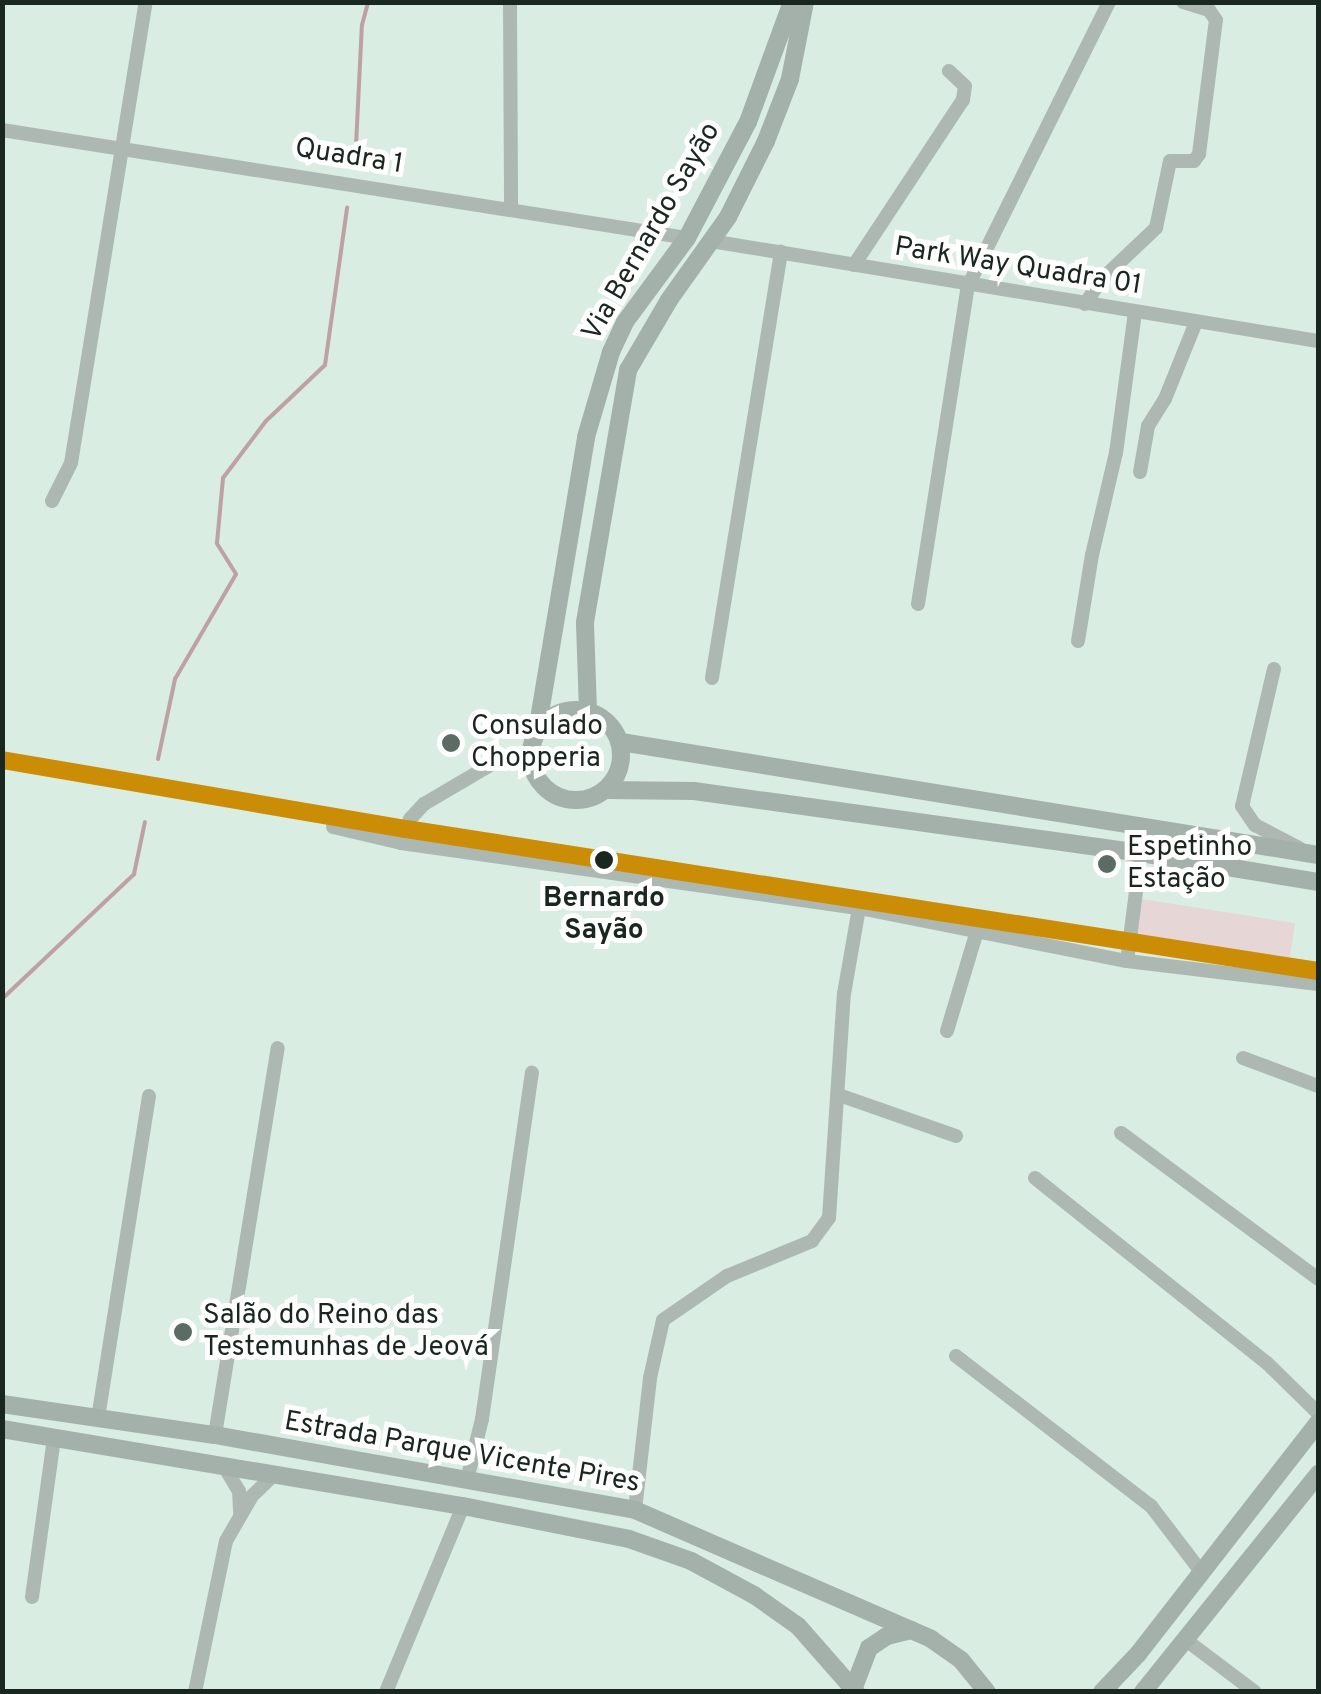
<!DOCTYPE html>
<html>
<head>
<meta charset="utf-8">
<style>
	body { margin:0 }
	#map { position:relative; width:1321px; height:1694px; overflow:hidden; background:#d9ede3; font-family:Overpass,sans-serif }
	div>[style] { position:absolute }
	.green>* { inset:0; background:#e6d6d6; transform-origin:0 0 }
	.stream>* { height:4px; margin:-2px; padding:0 2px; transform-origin:2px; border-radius:2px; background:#bfa0a3 }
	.minor>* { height:14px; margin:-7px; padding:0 7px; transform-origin:7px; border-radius:7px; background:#aeb8b3 }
	.major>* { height:18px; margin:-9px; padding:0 9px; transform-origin:9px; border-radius:9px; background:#a4b1ab }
	.major>.ring { margin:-9px; padding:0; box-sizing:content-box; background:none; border:18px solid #a4b1ab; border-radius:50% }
	.rail-1>* { height:18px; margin:-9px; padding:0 9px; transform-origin:9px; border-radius:9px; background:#cb8d06 }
	.dots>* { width:28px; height:28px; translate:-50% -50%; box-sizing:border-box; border:5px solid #fff; border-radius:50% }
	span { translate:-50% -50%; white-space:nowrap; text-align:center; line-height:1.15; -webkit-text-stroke:10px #fff; paint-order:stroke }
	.street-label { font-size:28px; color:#192720 }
	.poi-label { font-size:28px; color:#192720 }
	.left { translate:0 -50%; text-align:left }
	.stop-label { font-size:28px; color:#192720; font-weight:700 }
	.frame { position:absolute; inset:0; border:5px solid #192720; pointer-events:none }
</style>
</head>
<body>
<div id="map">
	<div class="green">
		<i style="left:1142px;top:899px;width:155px;height:38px;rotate:9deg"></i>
	</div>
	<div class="stream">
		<i style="left:355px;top:166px;width:141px;rotate:-87.2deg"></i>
		<i style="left:362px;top:25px;width:24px;rotate:-75deg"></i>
		<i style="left:158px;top:759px;width:82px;rotate:-78deg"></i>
		<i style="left:175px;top:679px;width:121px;rotate:-59.8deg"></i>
		<i style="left:236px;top:574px;width:36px;rotate:-122deg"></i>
		<i style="left:217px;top:543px;width:65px;rotate:-84.7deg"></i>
		<i style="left:223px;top:478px;width:71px;rotate:-53deg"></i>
		<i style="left:266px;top:421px;width:81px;rotate:-43.5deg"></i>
		<i style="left:325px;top:365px;width:159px;rotate:-82deg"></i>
		<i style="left:2px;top:999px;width:182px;rotate:-43.4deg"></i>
		<i style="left:134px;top:874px;width:53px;rotate:-78.1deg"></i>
	</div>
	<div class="minor">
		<i style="left:510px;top:2px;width:207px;rotate:89.7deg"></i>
		<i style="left:2px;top:130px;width:693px;rotate:8.96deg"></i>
		<i style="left:711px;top:241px;width:615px;rotate:9.36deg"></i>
		<i style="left:854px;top:265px;width:198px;rotate:-56.6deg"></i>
		<i style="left:963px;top:100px;width:14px;rotate:-82deg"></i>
		<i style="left:965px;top:86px;width:22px;rotate:-137deg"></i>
		<i style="left:1085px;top:304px;width:30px;rotate:-56deg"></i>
		<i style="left:1102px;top:279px;width:74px;rotate:-43.4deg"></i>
		<i style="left:1156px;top:228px;width:68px;rotate:-78.2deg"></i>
		<i style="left:1170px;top:161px;width:24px"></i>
		<i style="left:1194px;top:161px;width:9px;rotate:-54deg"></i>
		<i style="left:1199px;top:154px;width:135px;rotate:-82.8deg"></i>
		<i style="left:1216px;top:20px;width:12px;rotate:-125deg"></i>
		<i style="left:1209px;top:10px;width:27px;rotate:-163deg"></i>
		<i style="left:1140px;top:472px;width:47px;rotate:-80.1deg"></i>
		<i style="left:1148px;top:426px;width:32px;rotate:-58deg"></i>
		<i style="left:1165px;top:399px;width:83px;rotate:-68.1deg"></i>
		<i style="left:52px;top:501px;width:42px;rotate:-63.4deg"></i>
		<i style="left:71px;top:463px;width:467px;rotate:-80.8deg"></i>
		<i style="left:918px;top:604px;width:322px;rotate:-81.1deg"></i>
		<i style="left:968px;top:286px;width:317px;rotate:-63.6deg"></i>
		<i style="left:1078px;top:641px;width:87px;rotate:-80.8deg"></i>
		<i style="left:1092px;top:555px;width:105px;rotate:-76.8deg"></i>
		<i style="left:1116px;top:453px;width:142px;rotate:-82.3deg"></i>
		<i style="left:1274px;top:669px;width:141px;rotate:103.1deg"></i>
		<i style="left:1242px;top:806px;width:23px;rotate:56deg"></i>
		<i style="left:1255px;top:825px;width:50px;rotate:27.6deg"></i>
		<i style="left:712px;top:678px;width:432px;rotate:-80.8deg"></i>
		<i style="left:333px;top:827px;width:70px;rotate:13.2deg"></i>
		<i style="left:401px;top:843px;width:463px;rotate:8.1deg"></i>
		<i style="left:859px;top:908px;width:273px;rotate:11.2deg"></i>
		<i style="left:1127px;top:961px;width:190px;rotate:6.9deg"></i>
		<i style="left:401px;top:843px;width:26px;rotate:-69deg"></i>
		<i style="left:410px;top:819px;width:21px;rotate:-47deg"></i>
		<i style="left:424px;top:804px;width:85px;rotate:-30.5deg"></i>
		<i style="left:497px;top:761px;width:34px;rotate:-17deg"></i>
		<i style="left:1127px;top:961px;width:109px;rotate:-82.6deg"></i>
		<i style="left:947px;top:1031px;width:104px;rotate:-73.3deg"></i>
		<i style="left:1243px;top:1058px;width:80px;rotate:20.5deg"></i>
		<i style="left:839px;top:1095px;width:124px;rotate:19.3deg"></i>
		<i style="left:1121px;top:1133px;width:245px;rotate:36.5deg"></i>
		<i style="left:1035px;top:1178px;width:297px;rotate:38.6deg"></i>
		<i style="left:1267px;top:1363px;width:71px;rotate:44.4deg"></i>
		<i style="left:956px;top:1356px;width:246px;rotate:37.6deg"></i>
		<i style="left:1151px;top:1506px;width:84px;rotate:52.7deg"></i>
		<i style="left:98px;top:1418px;width:326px;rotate:-81deg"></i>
		<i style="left:215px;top:1435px;width:392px;rotate:-80.8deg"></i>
		<i style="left:225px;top:1468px;width:27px;rotate:59deg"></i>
		<i style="left:239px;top:1491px;width:22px;rotate:87deg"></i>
		<i style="left:467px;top:1480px;width:63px;rotate:-76.2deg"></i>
		<i style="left:482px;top:1419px;width:350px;rotate:-81.8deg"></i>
		<i style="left:635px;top:1510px;width:133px;rotate:-83.5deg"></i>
		<i style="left:650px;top:1378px;width:59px;rotate:-77.4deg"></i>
		<i style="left:663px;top:1320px;width:78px;rotate:-34.5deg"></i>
		<i style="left:727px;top:1276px;width:92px;rotate:-22.4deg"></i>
		<i style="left:812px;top:1241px;width:29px;rotate:-54deg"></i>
		<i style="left:829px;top:1218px;width:225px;rotate:-86.2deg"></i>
		<i style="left:844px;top:994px;width:87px;rotate:-80.1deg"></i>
		<i style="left:32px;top:1597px;width:161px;rotate:-82.1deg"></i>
		<i style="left:1186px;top:1640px;width:86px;rotate:37deg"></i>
		<i style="left:195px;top:1692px;width:154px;rotate:-78.4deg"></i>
		<i style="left:226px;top:1541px;width:52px;rotate:-60deg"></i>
		<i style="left:252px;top:1496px;width:28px;rotate:-44deg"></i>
		<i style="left:386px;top:1692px;width:201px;rotate:-67.5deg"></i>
	</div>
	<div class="major">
		<i class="ring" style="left:531px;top:710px;width:72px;height:72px"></i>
		<i style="left:588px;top:710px;width:88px;rotate:-92deg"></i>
		<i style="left:585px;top:622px;width:256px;rotate:-80.3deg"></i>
		<i style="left:628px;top:370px;width:81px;rotate:-59.6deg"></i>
		<i style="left:669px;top:300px;width:102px;rotate:-54.6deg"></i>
		<i style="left:728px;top:217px;width:85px;rotate:-63.4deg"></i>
		<i style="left:766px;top:141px;width:66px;rotate:-68.8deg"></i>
		<i style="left:790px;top:79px;width:78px;rotate:-79deg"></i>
		<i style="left:537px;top:731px;width:298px;rotate:-80.5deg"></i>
		<i style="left:586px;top:437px;width:89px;rotate:-73.6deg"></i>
		<i style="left:611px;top:352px;width:33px;rotate:-65deg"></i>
		<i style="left:625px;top:322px;width:104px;rotate:-53.6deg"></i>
		<i style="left:687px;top:238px;width:131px;rotate:-62.3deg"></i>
		<i style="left:748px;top:122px;width:128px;rotate:-69.9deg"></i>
		<i style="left:621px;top:742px;width:706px;rotate:9.21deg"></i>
		<i style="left:606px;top:790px;width:88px;rotate:0.7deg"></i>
		<i style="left:694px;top:791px;width:451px;rotate:7.9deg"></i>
		<i style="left:1141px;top:853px;width:179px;rotate:9.3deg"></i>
		<i style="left:2px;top:1404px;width:215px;rotate:8.3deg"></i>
		<i style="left:215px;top:1435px;width:427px;rotate:10.1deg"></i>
		<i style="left:635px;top:1510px;width:323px;rotate:23.5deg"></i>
		<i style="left:931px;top:1639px;width:37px;rotate:35deg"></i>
		<i style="left:961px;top:1660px;width:41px;rotate:50.9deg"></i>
		<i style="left:2px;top:1429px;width:467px;rotate:9.5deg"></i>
		<i style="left:463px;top:1506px;width:169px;rotate:11.2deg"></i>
		<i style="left:629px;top:1539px;width:66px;rotate:19.5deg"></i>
		<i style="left:691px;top:1561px;width:72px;rotate:28.4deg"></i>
		<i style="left:754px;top:1595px;width:54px;rotate:35.2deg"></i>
		<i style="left:798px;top:1626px;width:88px;rotate:48.7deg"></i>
		<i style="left:854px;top:1687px;width:42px;rotate:-69deg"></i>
		<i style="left:869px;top:1648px;width:22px;rotate:-34deg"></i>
		<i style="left:887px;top:1636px;width:25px;rotate:-14deg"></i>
		<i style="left:1102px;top:1692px;width:52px;rotate:-46.5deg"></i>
		<i style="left:1138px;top:1654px;width:293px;rotate:-52.1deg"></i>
		<i style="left:1143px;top:1692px;width:280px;rotate:-51.2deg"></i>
	</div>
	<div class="rail-1">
		<i style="left:2px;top:760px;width:410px;rotate:9.7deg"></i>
		<i style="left:406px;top:829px;width:923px;rotate:8.85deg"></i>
	</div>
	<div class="dots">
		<i style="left:451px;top:743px;background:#5c6c64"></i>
		<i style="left:604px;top:860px;background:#192720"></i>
		<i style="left:1107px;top:864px;background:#5c6c64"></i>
		<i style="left:183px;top:1332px;background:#5c6c64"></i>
	</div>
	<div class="street-label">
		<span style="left:349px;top:157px;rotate:9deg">Quadra 1</span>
		<span style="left:652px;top:232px;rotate:-60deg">Via Bernardo Sayão</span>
		<span style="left:1018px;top:267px;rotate:9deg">Park Way Quadra 01</span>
		<span style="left:462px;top:1453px;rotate:10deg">Estrada Parque Vicente Pires</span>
	</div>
	<div class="poi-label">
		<span class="left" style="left:471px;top:743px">Consulado<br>Chopperia</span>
		<span class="left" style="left:1127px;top:864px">Espetinho<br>Estação</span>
		<span class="left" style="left:203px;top:1332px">Salão do Reino das<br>Testemunhas de Jeová</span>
	</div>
	<div class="stop-label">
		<span style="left:604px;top:915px">Bernardo<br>Sayão</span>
	</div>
	<div class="frame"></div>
</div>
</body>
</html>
